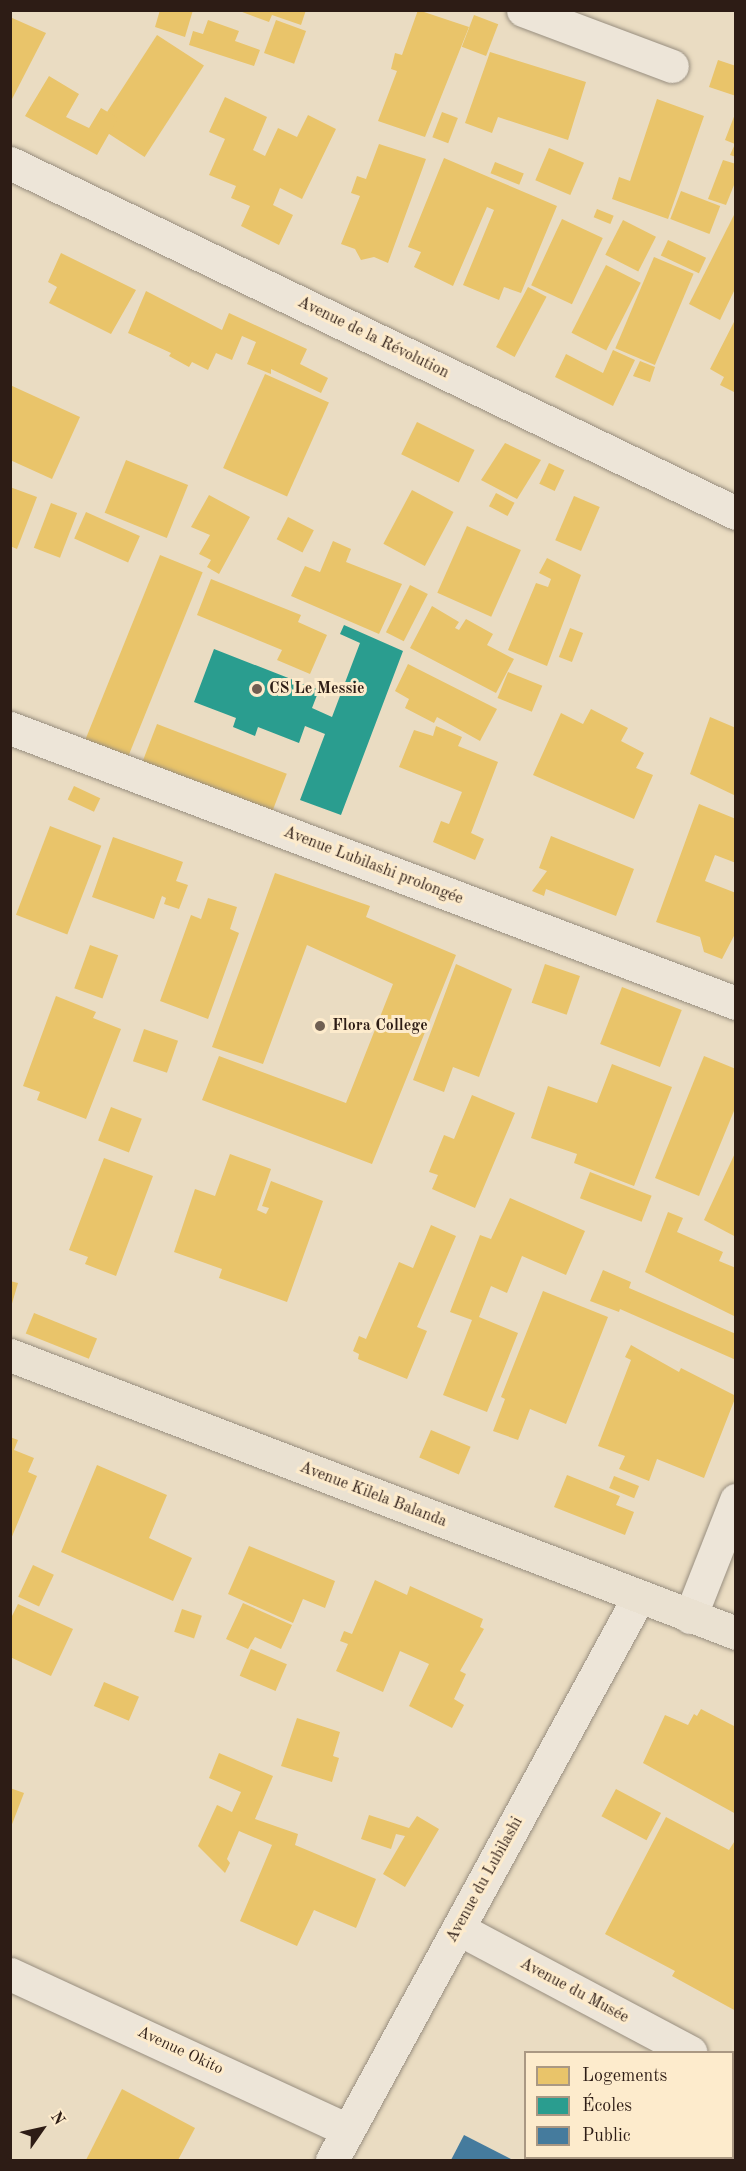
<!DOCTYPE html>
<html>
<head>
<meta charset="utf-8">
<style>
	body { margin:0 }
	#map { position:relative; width:746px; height:2171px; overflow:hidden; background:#eadcc2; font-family:"Old Standard TT",serif }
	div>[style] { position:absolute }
	.homes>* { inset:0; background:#e9c46a; transform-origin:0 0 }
	.schools>* { inset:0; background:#2a9d8f }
	.public>* { inset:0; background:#457b9d }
	.roads { filter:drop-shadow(0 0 2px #988e7f) drop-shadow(0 0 2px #988e7f) }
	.minor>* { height:33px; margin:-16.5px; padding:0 16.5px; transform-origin:16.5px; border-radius:16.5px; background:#ede5d8 }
	.major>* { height:33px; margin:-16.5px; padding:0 16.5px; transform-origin:16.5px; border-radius:16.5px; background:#eae1d1 }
	.dots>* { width:16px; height:16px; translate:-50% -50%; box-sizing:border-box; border:3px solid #fdebcc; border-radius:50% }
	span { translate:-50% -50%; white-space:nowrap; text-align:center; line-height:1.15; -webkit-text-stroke:6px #fdebcc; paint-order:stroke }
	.street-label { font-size:16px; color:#2d1c15 }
	.poi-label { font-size:16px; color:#2d1c15; font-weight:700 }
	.left { translate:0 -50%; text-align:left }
	.frame { position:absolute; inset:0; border:12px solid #2d1c15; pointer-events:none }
	.legend { position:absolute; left:524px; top:2051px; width:210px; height:108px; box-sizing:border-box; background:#fdebcc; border:2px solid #aa9883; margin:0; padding:8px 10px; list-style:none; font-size:18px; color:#2d1c15 }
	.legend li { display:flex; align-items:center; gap:12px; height:30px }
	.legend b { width:30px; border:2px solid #aa9883 }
	.north { position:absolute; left:12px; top:2099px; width:60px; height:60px; -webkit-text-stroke:4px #fdebcc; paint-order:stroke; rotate:56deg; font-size:16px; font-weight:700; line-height:24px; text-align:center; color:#2d1c15 }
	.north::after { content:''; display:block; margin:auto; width:21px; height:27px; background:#2d1c15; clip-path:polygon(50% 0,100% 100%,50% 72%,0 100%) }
</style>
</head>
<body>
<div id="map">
	<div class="homes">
		<i style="clip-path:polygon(160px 10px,193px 10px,185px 37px,155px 27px)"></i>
		<i style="clip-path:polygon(237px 10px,306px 10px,301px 25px,272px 15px,269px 22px)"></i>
		<i style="clip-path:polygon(418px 10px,469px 27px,425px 137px,378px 121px,397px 71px,391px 69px,395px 53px,402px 55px)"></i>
		<i style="left:474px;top:15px;width:26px;height:34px;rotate:21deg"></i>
		<i style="clip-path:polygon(10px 17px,46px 33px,10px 103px)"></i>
		<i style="clip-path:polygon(208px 20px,239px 31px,235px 41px,260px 50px,254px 66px,189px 45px,193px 31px,203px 34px)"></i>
		<i style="left:276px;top:20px;width:32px;height:35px;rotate:20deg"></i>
		<i style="left:157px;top:35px;width:56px;height:109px;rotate:33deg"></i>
		<i style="clip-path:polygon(490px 52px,586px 82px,568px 140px,498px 117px,492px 133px,465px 123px)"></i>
		<i style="clip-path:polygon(718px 60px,736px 66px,736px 96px,709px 87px)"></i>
		<i style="clip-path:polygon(49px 76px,79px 94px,66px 117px,89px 128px,101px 108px,118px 118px,97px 155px,25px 116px)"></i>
		<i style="clip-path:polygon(225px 97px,267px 117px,253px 150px,265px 156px,278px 128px,297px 137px,308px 115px,336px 129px,302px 199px,280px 188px,273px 205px,293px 215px,279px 245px,241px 226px,250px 206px,231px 198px,236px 186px,209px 175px,225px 139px,209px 132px)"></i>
		<i style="clip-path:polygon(657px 99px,704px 116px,668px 219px,612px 199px,619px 177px,630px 181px)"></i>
		<i style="left:442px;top:112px;width:17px;height:27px;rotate:21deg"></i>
		<i style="clip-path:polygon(735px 114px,736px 114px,736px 157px,730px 155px,735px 144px,725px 140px)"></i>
		<i style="clip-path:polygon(379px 144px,426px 159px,388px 263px,374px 257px,361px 260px,355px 249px,341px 244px,360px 196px,351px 193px,357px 176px,366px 179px)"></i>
		<i style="left:549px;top:148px;width:38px;height:35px;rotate:23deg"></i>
		<i style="clip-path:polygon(444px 158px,557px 206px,521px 293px,504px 287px,499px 300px,463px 285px,494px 210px,487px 207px,453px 286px,414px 267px,421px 252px,408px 247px)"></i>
		<i style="clip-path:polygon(723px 160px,736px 164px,736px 180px,726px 205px,708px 199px)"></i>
		<i style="left:495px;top:162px;width:31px;height:12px;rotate:22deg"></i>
		<i style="left:681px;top:191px;width:42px;height:30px;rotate:21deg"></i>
		<i style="left:597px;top:209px;width:18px;height:9px;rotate:22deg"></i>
		<i style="clip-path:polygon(736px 211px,736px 287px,720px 320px,689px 304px)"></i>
		<i style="left:562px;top:219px;width:45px;height:73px;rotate:25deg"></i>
		<i style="left:623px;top:220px;width:37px;height:39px;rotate:27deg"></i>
		<i style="left:668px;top:240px;width:42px;height:17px;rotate:25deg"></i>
		<i style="clip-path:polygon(61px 253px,136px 290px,111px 334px,49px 303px,57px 287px,48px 282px)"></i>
		<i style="left:654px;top:257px;width:43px;height:99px;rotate:23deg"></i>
		<i style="left:606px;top:265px;width:39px;height:76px;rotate:27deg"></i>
		<i style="left:528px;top:287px;width:21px;height:68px;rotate:28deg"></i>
		<i style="clip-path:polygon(146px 291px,222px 330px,229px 313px,307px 349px,300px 364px,328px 378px,321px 393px,271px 369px,271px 374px,247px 364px,256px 342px,242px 336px,232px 360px,216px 353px,208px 370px,192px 362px,189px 367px,169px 356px,171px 353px,128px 333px)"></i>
		<i style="clip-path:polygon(736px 318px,736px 393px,720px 385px,724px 377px,710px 369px)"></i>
		<i style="clip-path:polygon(613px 350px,635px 360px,613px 406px,555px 377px,566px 354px,603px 373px)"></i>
		<i style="clip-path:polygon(640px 361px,655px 367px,650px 382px,633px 376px)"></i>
		<i style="left:265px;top:374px;width:70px;height:103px;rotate:24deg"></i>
		<i style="clip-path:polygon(10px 385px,80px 417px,52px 479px,10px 460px)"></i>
		<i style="left:417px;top:422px;width:64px;height:36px;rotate:26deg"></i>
		<i style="clip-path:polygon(505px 443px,541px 460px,517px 499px,481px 480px)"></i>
		<i style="left:126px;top:460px;width:67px;height:57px;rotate:22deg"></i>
		<i style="left:549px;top:463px;width:17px;height:23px;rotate:25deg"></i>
		<i style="clip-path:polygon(10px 487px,37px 497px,17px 549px,10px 546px)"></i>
		<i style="left:412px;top:490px;width:47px;height:61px;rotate:28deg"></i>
		<i style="left:496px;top:493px;width:21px;height:15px;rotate:28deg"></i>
		<i style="clip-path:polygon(209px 495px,250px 517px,219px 574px,207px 567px,211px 560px,199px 554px,210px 535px,191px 527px)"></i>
		<i style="left:574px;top:496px;width:28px;height:48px;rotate:23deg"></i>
		<i style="left:51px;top:503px;width:28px;height:48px;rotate:21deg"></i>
		<i style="left:86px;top:512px;width:59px;height:29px;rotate:24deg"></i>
		<i style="left:288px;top:517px;width:29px;height:25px;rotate:27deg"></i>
		<i style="left:467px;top:526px;width:59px;height:73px;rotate:24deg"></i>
		<i style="clip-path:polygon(333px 541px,351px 549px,346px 562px,402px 584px,379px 634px,291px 596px,305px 566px,320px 572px)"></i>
		<i style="left:160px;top:555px;width:46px;height:201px;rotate:22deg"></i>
		<i style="clip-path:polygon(547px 558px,581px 575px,547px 666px,508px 650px,536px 583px,548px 587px,551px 579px,539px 573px)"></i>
		<i style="clip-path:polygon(211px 579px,301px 615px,298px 622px,327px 635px,310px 674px,277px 660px,282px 650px,197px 615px)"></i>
		<i style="left:410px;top:585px;width:20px;height:53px;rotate:27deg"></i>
		<i style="clip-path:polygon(432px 606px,459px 622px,455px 628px,459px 630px,466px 619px,493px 634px,487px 645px,514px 659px,496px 693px,410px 648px)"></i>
		<i style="left:570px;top:628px;width:14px;height:31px;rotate:21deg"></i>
		<i style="clip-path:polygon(408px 664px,497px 709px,480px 741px,437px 717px,434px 723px,405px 708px,409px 699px,395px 691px)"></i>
		<i style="left:508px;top:672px;width:37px;height:28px;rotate:22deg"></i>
		<i style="clip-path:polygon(591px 709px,628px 728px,621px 741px,644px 753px,636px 768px,653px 775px,634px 819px,533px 775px,561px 713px,583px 724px)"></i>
		<i style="clip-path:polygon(710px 717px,736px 728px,736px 796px,690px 774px)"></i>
		<i style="left:157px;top:724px;width:139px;height:41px;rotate:21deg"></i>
		<i style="clip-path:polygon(436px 726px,462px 737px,458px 746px,498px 762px,471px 833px,484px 839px,475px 860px,433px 842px,441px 821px,449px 824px,462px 792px,399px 767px,414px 730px,433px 736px)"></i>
		<i style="left:74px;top:786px;width:29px;height:15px;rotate:25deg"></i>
		<i style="clip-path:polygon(699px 804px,736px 819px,736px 863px,715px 855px,705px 881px,736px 893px,736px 932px,722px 959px,704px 952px,700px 937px,656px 922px)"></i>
		<i style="left:50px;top:826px;width:55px;height:95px;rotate:21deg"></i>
		<i style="clip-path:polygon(551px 836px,634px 869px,616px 916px,546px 889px,544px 896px,532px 891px,547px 871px,539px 868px)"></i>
		<i style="clip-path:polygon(113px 837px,183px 862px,176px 881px,188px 885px,179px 909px,164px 904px,166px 898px,162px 896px,154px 919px,92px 897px)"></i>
		<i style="clip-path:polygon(275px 873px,370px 906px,366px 917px,456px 955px,372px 1164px,202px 1100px,219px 1056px,346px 1103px,393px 984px,307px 945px,263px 1064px,212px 1047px)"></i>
		<i style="clip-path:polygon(208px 898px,237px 907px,230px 929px,239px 933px,208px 1019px,160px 1001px,191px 915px,201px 919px)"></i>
		<i style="left:90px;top:945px;width:30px;height:46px;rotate:20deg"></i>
		<i style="clip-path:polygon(456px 964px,512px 989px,479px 1077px,453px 1067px,444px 1092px,413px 1080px)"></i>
		<i style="left:545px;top:964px;width:37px;height:41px;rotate:19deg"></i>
		<i style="left:622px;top:987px;width:64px;height:61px;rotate:21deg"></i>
		<i style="clip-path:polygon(56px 996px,96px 1012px,93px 1018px,121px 1029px,86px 1119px,37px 1100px,40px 1092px,23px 1086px)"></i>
		<i style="left:144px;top:1029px;width:36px;height:34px;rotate:19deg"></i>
		<i style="clip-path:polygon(704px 1056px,736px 1069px,736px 1106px,699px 1196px,655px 1178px)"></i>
		<i style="clip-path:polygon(612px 1064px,672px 1087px,634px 1186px,574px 1163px,577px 1154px,531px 1138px,548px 1086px,597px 1103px)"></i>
		<i style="clip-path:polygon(472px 1095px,515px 1113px,475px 1208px,432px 1189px,438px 1175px,429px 1172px,444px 1135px,454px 1139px)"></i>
		<i style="left:111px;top:1107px;width:33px;height:36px;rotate:21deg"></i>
		<i style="clip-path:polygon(736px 1151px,736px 1237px,704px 1220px)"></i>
		<i style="clip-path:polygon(230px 1154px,271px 1169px,257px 1210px,266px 1214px,269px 1208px,262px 1206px,271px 1181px,323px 1201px,287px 1302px,219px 1278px,222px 1269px,174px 1252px,195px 1189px,215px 1196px)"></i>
		<i style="clip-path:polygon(104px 1158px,153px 1176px,116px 1276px,85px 1264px,88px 1257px,69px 1250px)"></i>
		<i style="left:590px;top:1172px;width:66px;height:28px;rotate:21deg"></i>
		<i style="clip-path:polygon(510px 1198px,585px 1231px,566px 1275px,522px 1256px,507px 1293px,491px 1286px,479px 1317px,518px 1333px,487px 1412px,443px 1395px,472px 1320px,450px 1312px,480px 1235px,491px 1239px)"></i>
		<i style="clip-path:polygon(668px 1212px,683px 1218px,677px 1232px,723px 1252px,719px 1261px,736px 1268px,736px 1317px,645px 1272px)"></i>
		<i style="clip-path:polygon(431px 1225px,456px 1236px,417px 1327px,427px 1331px,407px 1379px,358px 1359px,359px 1354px,353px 1351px,359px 1336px,366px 1339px,399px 1262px,413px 1268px)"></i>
		<i style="clip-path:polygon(603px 1270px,631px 1282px,629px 1288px,736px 1334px,736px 1360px,620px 1309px,619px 1312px,590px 1301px)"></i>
		<i style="clip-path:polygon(10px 1281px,18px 1283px,11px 1307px,10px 1306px)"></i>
		<i style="clip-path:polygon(543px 1291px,608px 1317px,566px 1424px,530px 1409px,518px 1440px,493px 1431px,505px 1399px,501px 1397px)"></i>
		<i style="left:34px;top:1313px;width:68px;height:22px;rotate:22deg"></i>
		<i style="clip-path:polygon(631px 1345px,679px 1372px,681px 1368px,736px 1396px,704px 1478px,657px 1459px,649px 1481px,619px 1469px,625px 1456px,598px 1446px,631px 1360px,625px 1357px)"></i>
		<i style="left:431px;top:1430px;width:43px;height:30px;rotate:23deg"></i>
		<i style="clip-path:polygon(10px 1437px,18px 1440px,14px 1450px,34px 1458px,28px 1472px,37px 1476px,11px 1539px)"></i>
		<i style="clip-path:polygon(97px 1465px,167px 1495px,149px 1538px,192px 1558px,173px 1601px,61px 1552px)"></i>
		<i style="clip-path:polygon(567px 1475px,620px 1496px,616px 1505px,634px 1512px,625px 1535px,554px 1507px)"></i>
		<i style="left:614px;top:1476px;width:27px;height:13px;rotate:22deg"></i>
		<i style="clip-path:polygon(249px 1546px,335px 1581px,325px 1608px,303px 1599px,293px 1623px,228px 1594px)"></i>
		<i style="left:33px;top:1565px;width:23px;height:35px;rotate:25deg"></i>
		<i style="clip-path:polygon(375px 1580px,407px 1595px,410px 1586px,483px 1619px,480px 1627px,484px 1629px,460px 1671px,466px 1674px,454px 1699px,464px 1705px,452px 1728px,409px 1706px,429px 1664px,400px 1651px,383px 1692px,336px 1671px,348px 1644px,340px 1641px,344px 1631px,352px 1634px)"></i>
		<i style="clip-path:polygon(243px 1603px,292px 1625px,281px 1649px,255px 1637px,248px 1649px,226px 1639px)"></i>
		<i style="clip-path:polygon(18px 1604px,73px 1629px,51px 1676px,10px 1657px,10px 1620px)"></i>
		<i style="left:182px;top:1609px;width:21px;height:24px;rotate:19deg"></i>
		<i style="left:251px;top:1649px;width:39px;height:29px;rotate:23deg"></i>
		<i style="left:104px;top:1682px;width:38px;height:26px;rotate:23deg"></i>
		<i style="clip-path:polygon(701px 1709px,736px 1727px,736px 1814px,643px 1763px,665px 1715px,688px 1725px,694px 1714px,697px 1716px)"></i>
		<i style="clip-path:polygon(297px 1718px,340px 1732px,333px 1756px,339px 1758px,332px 1782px,281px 1766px)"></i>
		<i style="clip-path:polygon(219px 1753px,273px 1776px,255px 1819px,298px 1834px,295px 1845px,376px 1879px,356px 1928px,314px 1910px,297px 1946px,240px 1921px,272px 1845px,239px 1831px,227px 1859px,230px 1863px,225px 1873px,198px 1846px,217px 1805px,232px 1812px,241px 1792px,209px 1778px)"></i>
		<i style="clip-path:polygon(10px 1788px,24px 1793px,11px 1827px,10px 1827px)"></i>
		<i style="left:616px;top:1789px;width:51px;height:31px;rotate:28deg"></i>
		<i style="clip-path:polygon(369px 1815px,409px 1828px,417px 1816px,439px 1829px,405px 1887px,383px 1874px,405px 1836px,396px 1834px,391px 1849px,361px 1839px)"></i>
		<i style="clip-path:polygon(666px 1817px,729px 1850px,736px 1839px,736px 2011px,672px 1976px,675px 1971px,605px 1934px)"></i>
		<i style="clip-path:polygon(122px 2089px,195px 2128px,178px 2160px,86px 2160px)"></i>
		<i style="left:550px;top:2158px;width:83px;height:2px"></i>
	</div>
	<div class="schools">
		<i style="clip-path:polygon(344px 625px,403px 651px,341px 815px,300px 800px,325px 734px,305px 726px,299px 743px,258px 727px,255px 736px,233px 727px,236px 718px,194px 702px,214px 649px,319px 690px,312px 708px,332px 717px,360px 643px,340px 634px)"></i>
	</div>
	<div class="public">
		<i style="clip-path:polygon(464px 2135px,513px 2160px,451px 2160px)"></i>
	</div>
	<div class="roads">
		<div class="minor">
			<i style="left:523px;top:10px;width:159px;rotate:20.6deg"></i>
			<i style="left:10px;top:163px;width:806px;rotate:25.74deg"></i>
			<i style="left:10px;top:728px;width:776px;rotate:20.75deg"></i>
			<i style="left:690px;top:1617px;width:126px;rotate:-68.5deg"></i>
			<i style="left:459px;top:1929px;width:262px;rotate:28deg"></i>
			<i style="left:10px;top:1974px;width:372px;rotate:24.8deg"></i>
			<i style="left:732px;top:2075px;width:4px;rotate:27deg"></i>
			<i style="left:332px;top:2160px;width:640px;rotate:-61.43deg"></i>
		</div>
		<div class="major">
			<i style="left:10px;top:1355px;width:777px;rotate:20.95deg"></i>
		</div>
	</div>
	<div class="dots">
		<i style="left:257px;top:689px;background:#6f5f52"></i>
		<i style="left:320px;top:1026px;background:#6f5f52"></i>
	</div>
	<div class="street-label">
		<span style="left:373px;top:338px;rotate:26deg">Avenue de la Révolution</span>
		<span style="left:373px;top:866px;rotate:21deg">Avenue Lubilashi prolongée</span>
		<span style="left:373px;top:1495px;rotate:21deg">Avenue Kilela Balanda</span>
		<span style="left:485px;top:1880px;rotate:-61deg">Avenue du Lubilashi</span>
		<span style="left:574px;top:1991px;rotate:28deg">Avenue du Musée</span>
		<span style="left:180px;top:2051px;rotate:25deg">Avenue Okito</span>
	</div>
	<div class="poi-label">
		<span class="left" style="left:269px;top:689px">CS Le Messie</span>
		<span class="left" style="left:332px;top:1026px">Flora College</span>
	</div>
	<div class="frame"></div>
	<ul class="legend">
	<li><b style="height:16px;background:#e9c46a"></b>Logements</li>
	<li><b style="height:16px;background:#2a9d8f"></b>Écoles</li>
	<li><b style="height:16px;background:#457b9d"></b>Public</li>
	</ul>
	<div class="north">N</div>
</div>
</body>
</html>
